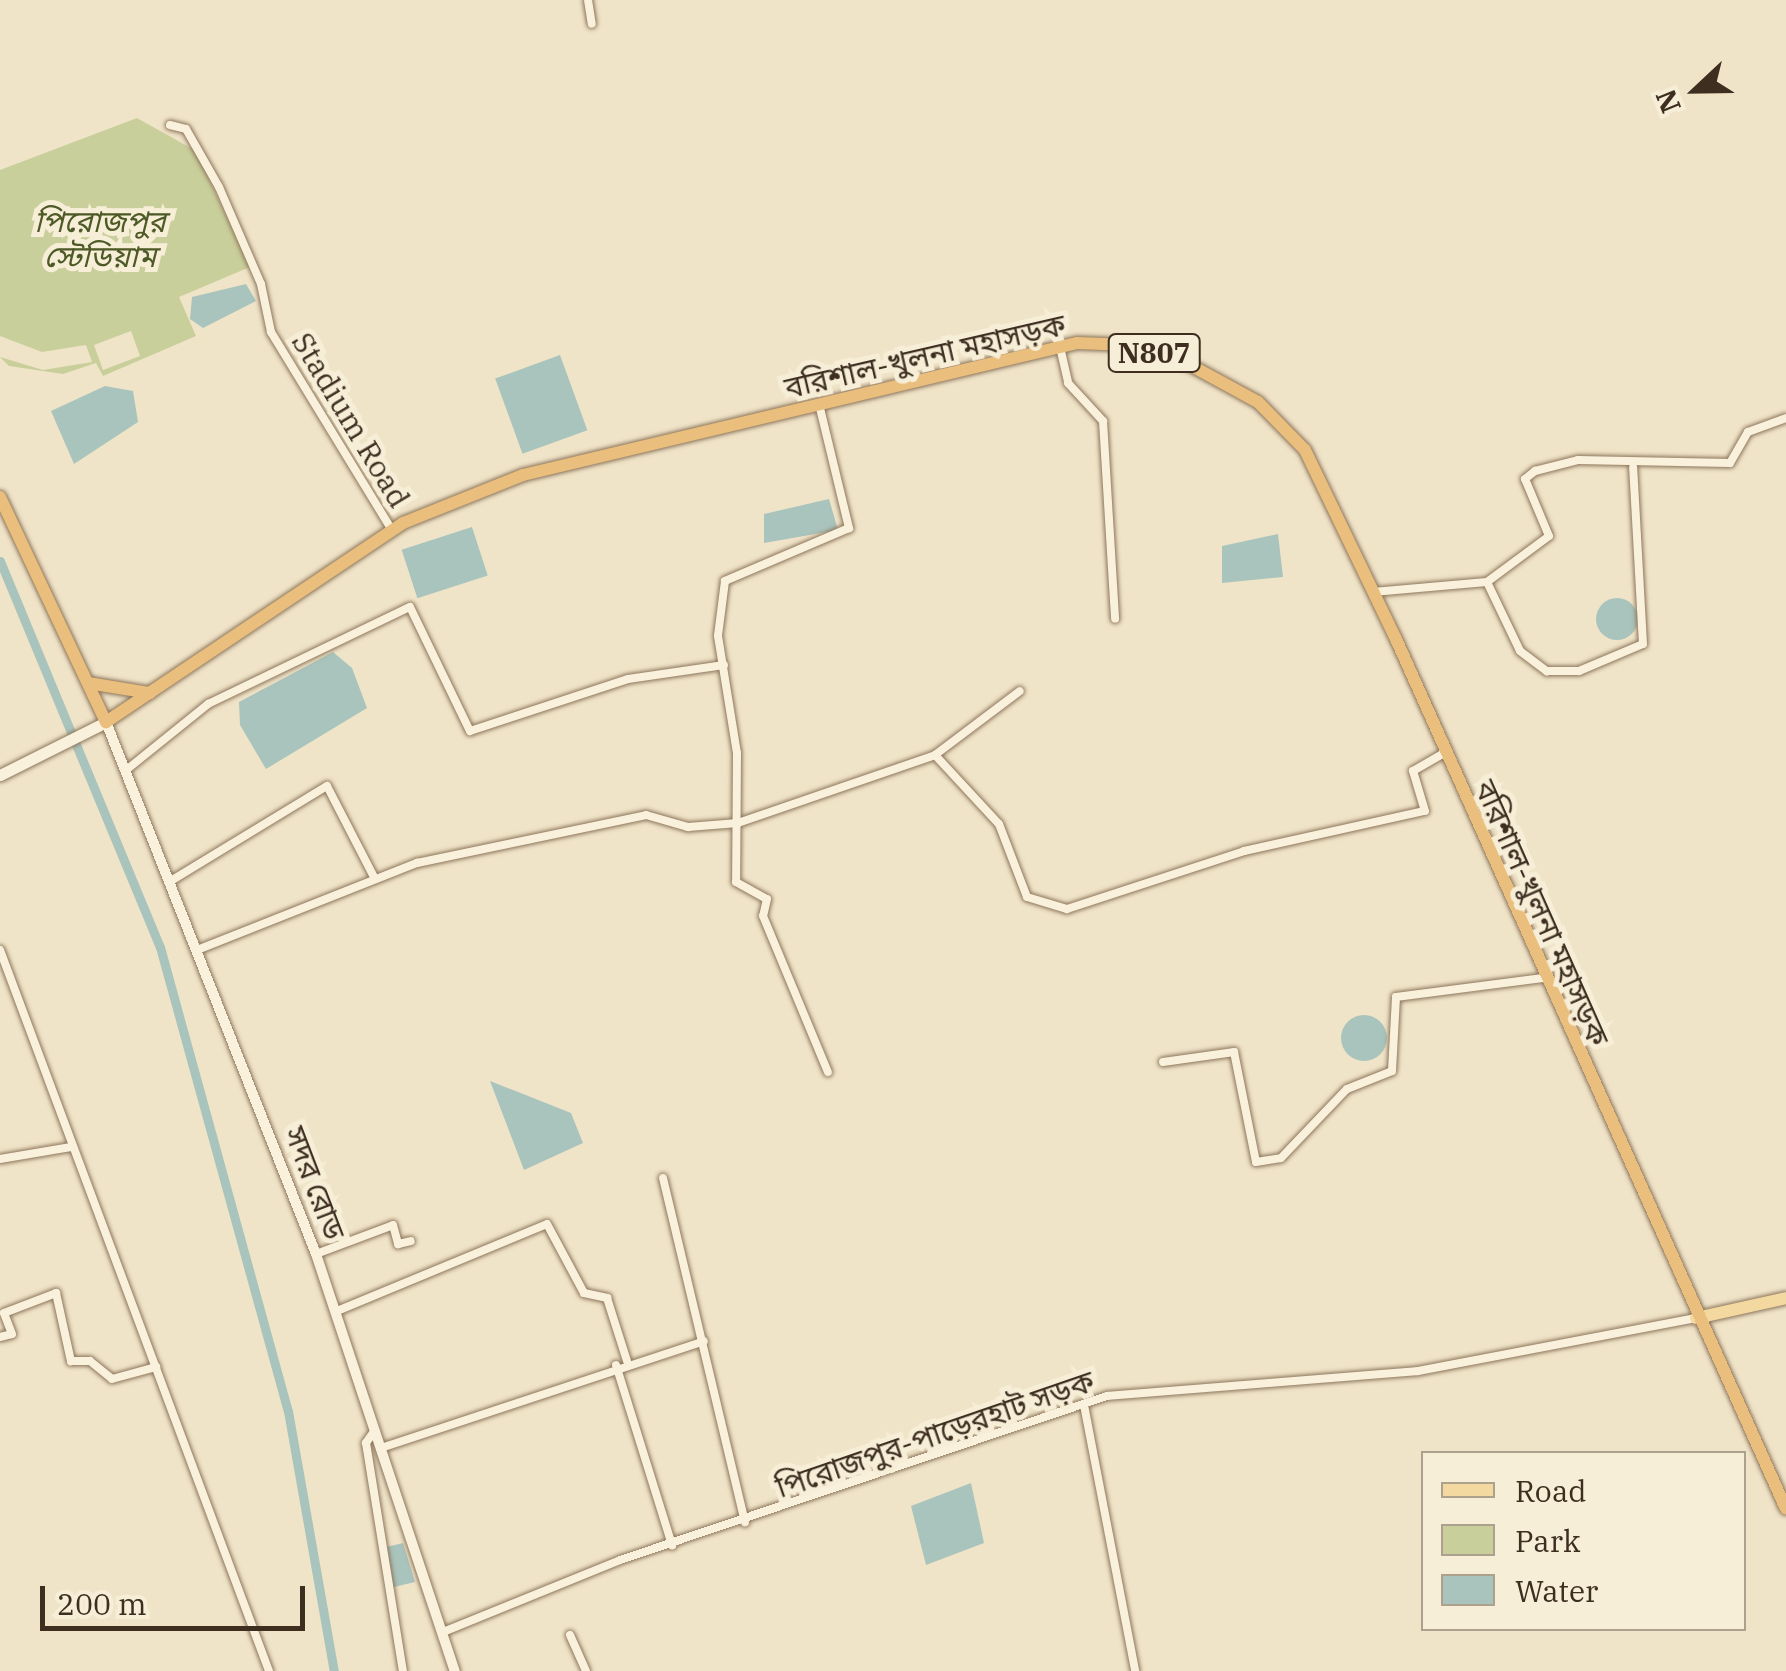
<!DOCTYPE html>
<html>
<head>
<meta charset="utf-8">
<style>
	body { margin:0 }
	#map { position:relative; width:1786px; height:1671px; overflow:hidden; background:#f0e4c8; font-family:"IBM Plex Serif","Noto Sans Bengali",serif }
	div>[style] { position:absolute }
	.green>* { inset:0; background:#c9cf9b }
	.water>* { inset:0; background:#a9c4bc; transform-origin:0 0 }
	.round { border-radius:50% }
	.canal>* { height:9px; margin:-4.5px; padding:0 4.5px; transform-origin:4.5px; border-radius:4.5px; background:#a9c4bc }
	.roads { filter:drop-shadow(0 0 2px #8d765c) drop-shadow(0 0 2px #8d765c) }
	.minor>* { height:8px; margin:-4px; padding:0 4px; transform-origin:4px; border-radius:4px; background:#faf1dc }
	.tertiary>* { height:10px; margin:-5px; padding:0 5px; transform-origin:5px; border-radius:5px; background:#faf1dc }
	.secondary>* { height:11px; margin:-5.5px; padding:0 5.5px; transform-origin:5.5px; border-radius:5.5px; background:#faf1dc }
	.primary>* { height:12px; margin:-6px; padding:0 6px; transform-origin:6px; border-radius:6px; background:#f3d9a0 }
	.trunk>* { height:12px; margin:-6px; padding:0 6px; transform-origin:6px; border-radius:6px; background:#eabe7c }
	span { translate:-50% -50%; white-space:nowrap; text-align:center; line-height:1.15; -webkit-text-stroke:10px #f7eed8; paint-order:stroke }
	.shield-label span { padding:2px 8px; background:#f7eed8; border:2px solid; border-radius:8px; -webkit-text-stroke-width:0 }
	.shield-label { font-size:28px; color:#3d2e20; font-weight:700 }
	.park-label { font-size:30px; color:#4d5a26; font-style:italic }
	.street-label { font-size:30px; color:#3d2e20 }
	.legend { position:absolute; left:1421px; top:1451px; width:325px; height:180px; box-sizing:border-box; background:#f7eed8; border:2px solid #ada18e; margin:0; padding:12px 18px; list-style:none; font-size:30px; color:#3d2e20 }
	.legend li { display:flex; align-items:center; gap:20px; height:50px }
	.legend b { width:50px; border:2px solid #ada18e }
	.north { position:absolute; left:1646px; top:40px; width:100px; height:100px; -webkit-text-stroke:8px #f7eed8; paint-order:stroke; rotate:248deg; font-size:28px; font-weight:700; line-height:40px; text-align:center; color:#3d2e20 }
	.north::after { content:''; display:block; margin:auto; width:35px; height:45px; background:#3d2e20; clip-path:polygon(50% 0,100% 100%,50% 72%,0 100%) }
	.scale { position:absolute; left:40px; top:1586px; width:265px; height:45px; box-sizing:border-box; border:5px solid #3d2e20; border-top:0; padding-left:12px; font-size:30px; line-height:35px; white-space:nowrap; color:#3d2e20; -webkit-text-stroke:8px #f7eed8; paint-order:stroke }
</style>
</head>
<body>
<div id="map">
	<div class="green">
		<i style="clip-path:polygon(evenodd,137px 118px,196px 151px,250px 267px,179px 297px,196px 336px,103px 376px,96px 363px,63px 374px,9px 366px,0 357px,43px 370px,92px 362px,86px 345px,42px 352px,0 336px,0 170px,137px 118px,131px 331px,140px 356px,103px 370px,94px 345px,131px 331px)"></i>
	</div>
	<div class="water">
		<i style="clip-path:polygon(246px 284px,256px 301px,203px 328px,190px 319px,192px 297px)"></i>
		<i style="left:560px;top:355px;width:80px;height:69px;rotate:70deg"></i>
		<i style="clip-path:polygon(105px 386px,133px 391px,138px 422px,74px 464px,51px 411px)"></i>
		<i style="clip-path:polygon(829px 499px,838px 530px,764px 543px,764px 514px)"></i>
		<i style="left:472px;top:527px;width:51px;height:74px;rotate:72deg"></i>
		<i style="clip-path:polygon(1278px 534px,1283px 577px,1222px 583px,1222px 546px)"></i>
		<i class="round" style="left:1596px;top:598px;width:42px;height:42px"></i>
		<i style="clip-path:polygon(333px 652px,352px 668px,367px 708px,266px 769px,240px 725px,239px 702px)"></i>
		<i class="round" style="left:1341px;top:1015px;width:46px;height:46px"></i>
		<i style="clip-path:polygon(490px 1081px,571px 1113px,583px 1143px,524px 1170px)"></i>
		<i style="clip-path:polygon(971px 1483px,984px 1543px,926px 1565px,911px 1506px)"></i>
		<i style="clip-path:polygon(403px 1543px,415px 1582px,390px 1588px,382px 1548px)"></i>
	</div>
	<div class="canal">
		<i style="left:0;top:561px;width:418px;rotate:67.5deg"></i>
		<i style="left:160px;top:947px;width:481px;rotate:74.6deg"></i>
		<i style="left:288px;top:1411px;width:264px;rotate:80deg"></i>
	</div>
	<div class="roads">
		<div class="minor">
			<i style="left:588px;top:0;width:24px;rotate:81deg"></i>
			<i style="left:170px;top:125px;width:16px;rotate:14deg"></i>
			<i style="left:186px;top:129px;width:67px;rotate:60.4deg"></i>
			<i style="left:219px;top:187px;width:106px;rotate:66.6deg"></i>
			<i style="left:261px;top:284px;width:49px;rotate:78.2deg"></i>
			<i style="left:271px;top:332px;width:232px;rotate:58.6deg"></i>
			<i style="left:1060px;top:347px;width:37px;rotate:77deg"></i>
			<i style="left:1068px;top:383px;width:52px;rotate:47.4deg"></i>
			<i style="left:1103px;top:421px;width:198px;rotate:86.5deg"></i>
			<i style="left:819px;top:404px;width:128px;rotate:76.4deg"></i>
			<i style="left:849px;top:528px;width:135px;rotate:156.9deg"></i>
			<i style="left:725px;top:581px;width:55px;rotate:97.3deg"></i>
			<i style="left:718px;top:636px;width:119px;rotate:80.8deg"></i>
			<i style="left:737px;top:753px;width:129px;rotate:90.4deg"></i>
			<i style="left:736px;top:882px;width:35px;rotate:29deg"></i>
			<i style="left:767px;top:899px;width:17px;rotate:103deg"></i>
			<i style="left:763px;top:916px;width:169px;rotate:67.4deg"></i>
			<i style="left:1487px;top:582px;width:76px;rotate:64.4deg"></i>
			<i style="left:1520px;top:651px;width:34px;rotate:37deg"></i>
			<i style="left:1547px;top:671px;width:32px"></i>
			<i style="left:1579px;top:671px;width:69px;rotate:-22.9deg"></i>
			<i style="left:1643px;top:644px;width:177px;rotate:-93.2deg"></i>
			<i style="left:1373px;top:592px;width:114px;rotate:-5deg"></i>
			<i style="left:1487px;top:582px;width:77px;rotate:-36.6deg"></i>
			<i style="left:1549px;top:536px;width:62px;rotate:-112.8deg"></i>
			<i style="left:1525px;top:479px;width:13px;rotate:-39deg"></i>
			<i style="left:1535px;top:471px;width:44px;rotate:-14.3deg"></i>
			<i style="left:1578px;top:460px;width:152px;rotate:1.1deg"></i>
			<i style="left:1730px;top:463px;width:36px;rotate:-60deg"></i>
			<i style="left:1748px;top:432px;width:40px;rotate:-20.2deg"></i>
			<i style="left:935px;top:755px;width:94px;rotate:47.2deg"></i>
			<i style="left:999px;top:824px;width:78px;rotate:69deg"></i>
			<i style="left:1027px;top:897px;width:42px;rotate:16.7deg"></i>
			<i style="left:1067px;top:909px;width:186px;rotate:-18.1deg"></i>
			<i style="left:1244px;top:851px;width:185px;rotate:-12.5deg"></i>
			<i style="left:1425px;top:811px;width:42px;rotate:-106.7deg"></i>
			<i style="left:1413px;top:771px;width:36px;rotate:-30deg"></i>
			<i style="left:125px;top:771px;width:107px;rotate:-38.9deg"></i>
			<i style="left:208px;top:704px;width:224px;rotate:-25.7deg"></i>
			<i style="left:410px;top:607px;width:138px;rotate:64.2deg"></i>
			<i style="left:470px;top:731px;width:166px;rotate:-18.2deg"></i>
			<i style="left:628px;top:679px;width:97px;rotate:-8.3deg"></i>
			<i style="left:169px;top:882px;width:185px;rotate:-31.3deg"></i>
			<i style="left:327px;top:786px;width:102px;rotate:62.7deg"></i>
			<i style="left:0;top:950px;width:770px;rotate:69.54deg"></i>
			<i style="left:197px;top:950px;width:237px;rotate:-21.6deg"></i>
			<i style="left:417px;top:863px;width:234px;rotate:-11.8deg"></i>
			<i style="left:646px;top:815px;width:44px;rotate:15.9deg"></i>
			<i style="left:688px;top:827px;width:50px;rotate:-4.6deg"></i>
			<i style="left:738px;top:823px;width:208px;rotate:-19deg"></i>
			<i style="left:935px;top:755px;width:106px;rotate:-37deg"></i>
			<i style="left:1163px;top:1062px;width:72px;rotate:-8deg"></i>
			<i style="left:1234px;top:1052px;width:112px;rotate:78.7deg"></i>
			<i style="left:1256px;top:1162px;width:25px;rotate:-9deg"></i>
			<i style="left:1281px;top:1158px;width:95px;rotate:-46.3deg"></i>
			<i style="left:1347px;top:1089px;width:48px;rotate:-21.8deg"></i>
			<i style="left:1392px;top:1071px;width:74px;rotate:-86.9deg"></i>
			<i style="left:1396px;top:997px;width:148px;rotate:-7.4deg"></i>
			<i style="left:0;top:1159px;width:72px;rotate:-9.6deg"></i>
			<i style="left:663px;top:1178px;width:354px;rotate:76.6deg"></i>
			<i style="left:316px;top:1254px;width:82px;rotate:-20.6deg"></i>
			<i style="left:393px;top:1225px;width:20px;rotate:75deg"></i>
			<i style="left:398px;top:1244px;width:13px;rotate:-13deg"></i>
			<i style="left:337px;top:1311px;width:227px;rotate:-22.5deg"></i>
			<i style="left:547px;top:1224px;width:78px;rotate:61.8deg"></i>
			<i style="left:584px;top:1293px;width:24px;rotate:12deg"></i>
			<i style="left:607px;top:1298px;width:66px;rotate:72.4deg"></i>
			<i style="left:0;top:1337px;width:12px;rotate:-14deg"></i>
			<i style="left:12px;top:1334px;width:22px;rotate:-111deg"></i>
			<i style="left:4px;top:1313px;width:56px;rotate:-21deg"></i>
			<i style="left:56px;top:1293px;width:70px;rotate:77.6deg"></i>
			<i style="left:71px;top:1361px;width:19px"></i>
			<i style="left:90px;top:1361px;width:28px;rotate:39deg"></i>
			<i style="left:112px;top:1379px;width:46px;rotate:-15.3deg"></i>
			<i style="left:616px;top:1365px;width:189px;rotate:72.7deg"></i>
			<i style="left:1084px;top:1405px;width:271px;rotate:79.1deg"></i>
			<i style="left:375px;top:1430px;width:16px;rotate:125deg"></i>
			<i style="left:366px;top:1443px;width:231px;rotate:80.8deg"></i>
			<i style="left:381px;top:1448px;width:340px;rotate:-18.3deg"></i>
			<i style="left:443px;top:1632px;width:191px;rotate:-22.1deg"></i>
			<i style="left:620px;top:1560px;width:514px;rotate:-18.61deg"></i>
			<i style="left:1107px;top:1396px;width:312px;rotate:-4.6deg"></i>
			<i style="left:1418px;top:1371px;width:283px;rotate:-10.8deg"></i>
			<i style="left:570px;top:1635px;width:39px;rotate:66deg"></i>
		</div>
		<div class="tertiary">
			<i style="left:106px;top:722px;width:572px;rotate:68.46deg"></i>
			<i style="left:316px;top:1254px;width:440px;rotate:71.6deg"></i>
		</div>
		<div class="secondary">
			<i style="left:0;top:775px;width:119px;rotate:-26.6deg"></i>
		</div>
		<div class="primary">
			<i style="left:1696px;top:1318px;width:92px;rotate:-12.5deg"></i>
		</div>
		<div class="trunk">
			<i style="left:0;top:497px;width:249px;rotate:64.8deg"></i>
			<i style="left:106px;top:722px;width:358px;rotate:-33.8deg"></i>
			<i style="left:403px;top:523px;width:129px;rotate:-21.8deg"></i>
			<i style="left:523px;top:475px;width:570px;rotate:-13.4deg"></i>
			<i style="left:1077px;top:343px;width:53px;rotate:2.2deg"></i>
			<i style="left:1130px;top:345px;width:63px;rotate:18.4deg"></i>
			<i style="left:1190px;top:365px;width:77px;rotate:28.6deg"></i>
			<i style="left:1258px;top:402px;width:67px;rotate:45.6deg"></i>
			<i style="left:1305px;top:450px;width:210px;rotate:64.3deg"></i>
			<i style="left:1396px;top:639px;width:953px;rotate:65.85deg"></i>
			<i style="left:88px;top:683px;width:63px;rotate:9.2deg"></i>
		</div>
	</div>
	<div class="shield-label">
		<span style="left:1154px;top:353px">N807</span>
	</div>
	<div class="park-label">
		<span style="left:100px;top:238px">পিরোজপুর<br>স্টেডিয়াম</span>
	</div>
	<div class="street-label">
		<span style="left:925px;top:356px;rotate:-13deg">বরিশাল-খুলনা মহাসড়ক</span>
		<span style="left:351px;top:420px;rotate:59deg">Stadium Road</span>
		<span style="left:1542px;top:913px;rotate:66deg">বরিশাল-খুলনা মহাসড়ক</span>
		<span style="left:315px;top:1183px;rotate:69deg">সদর রোড</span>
		<span style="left:935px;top:1434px;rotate:-19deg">পিরোজপুর-পাড়েরহাট সড়ক</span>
	</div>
	<ul class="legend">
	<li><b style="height:12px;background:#f3d9a0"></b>Road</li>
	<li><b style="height:28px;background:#c9cf9b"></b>Park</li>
	<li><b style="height:28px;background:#a9c4bc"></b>Water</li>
	</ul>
	<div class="north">N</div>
	<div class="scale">200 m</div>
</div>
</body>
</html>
